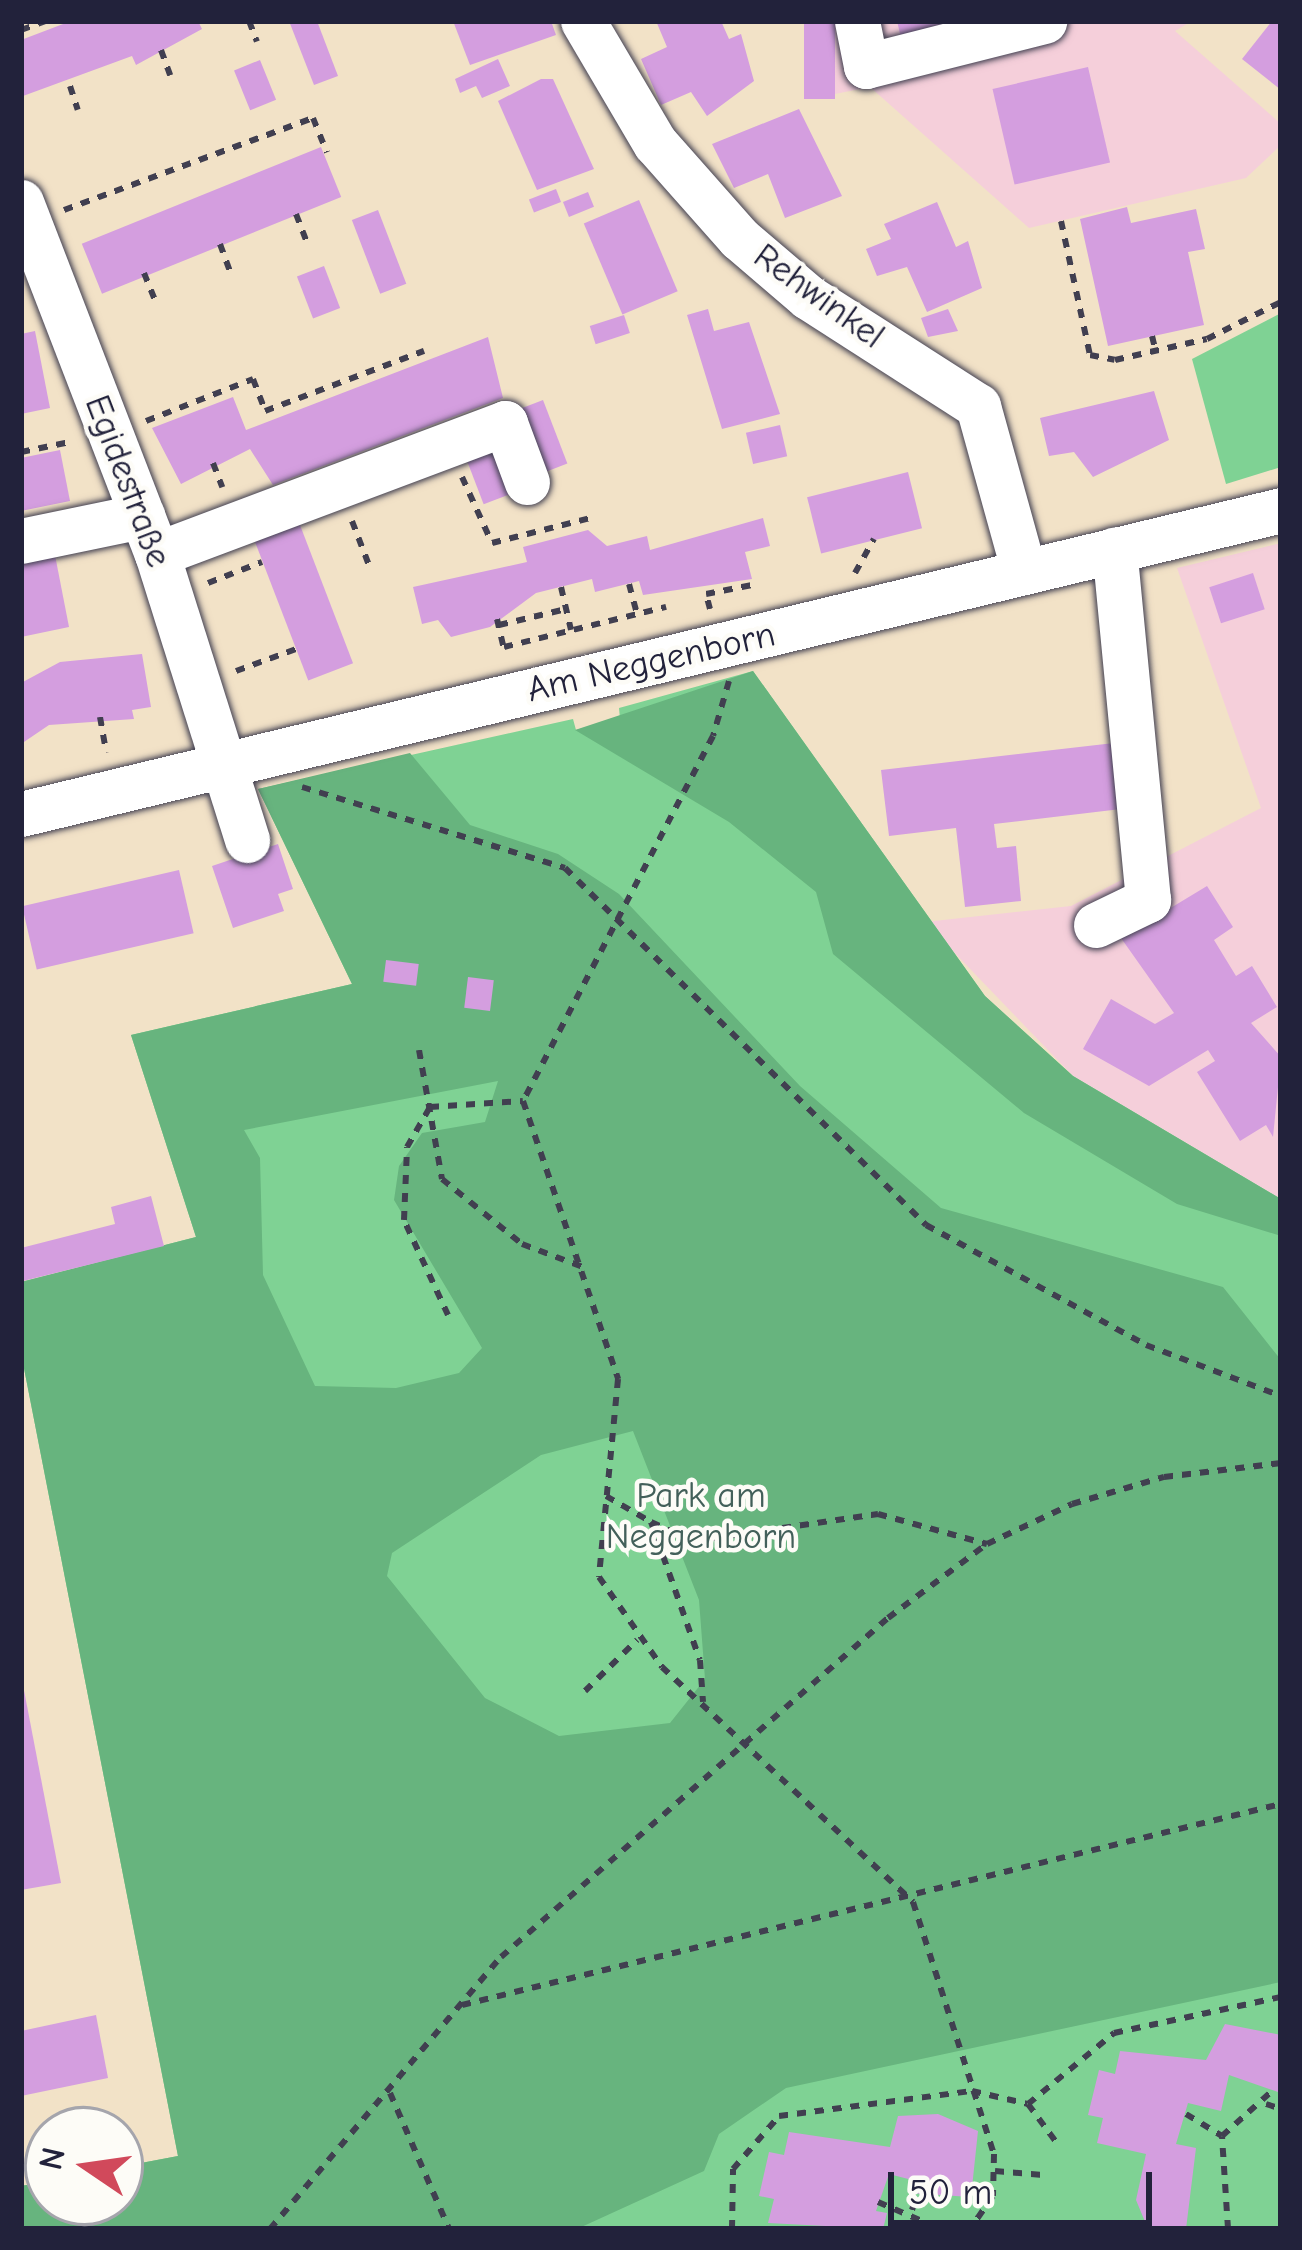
<!DOCTYPE html>
<html>
<head>
<meta charset="utf-8">
<style>
	body { margin:0 }
	#map { position:relative; width:1302px; height:2250px; overflow:hidden; background:#f2e2c7; font-family:"Comic Neue",sans-serif }
	div>[style] { position:absolute }
	.built>* { inset:0; background:#f5cfda }
	.green>* { inset:0; background:#7fd294 }
	.forest>* { inset:0; background:#67b47e }
	.building>* { inset:0; background:#d49edf; transform-origin:0 0 }
	.path>* { height:6px; margin-top:-3px; transform-origin:0; background:repeating-linear-gradient(90deg,#413f50 0 9px,transparent 0 18px) }
	.roads { filter:drop-shadow(0 0 3px #413f50) drop-shadow(0 0 3px #413f50) }
	.minor>* { height:45px; margin:-22.5px; padding:0 22.5px; transform-origin:22.5px; border-radius:22.5px; background:#fff }
	span { translate:-50% -50%; white-space:nowrap; text-align:center; line-height:1.15; -webkit-text-stroke:9px #fdfcf7; paint-order:stroke }
	.street-label { font-size:36px; color:#22223b }
	.park-label { font-size:36px; color:#43605a }
	.frame { position:absolute; inset:0; border:24px solid #22223b; pointer-events:none }
	.north { position:absolute; left:24px; top:2106px; width:120px; height:120px; box-sizing:border-box; background:#fdfcf7; border:3px solid #a5a5ac; border-radius:50%; rotate:283deg; font-size:33px; font-weight:700; line-height:48px; text-align:center; color:#22223b }
	.north::after { content:''; display:block; margin:auto; width:42px; height:54px; background:#d1495b; clip-path:polygon(50% 0,100% 100%,50% 72%,0 100%) }
	.scale { position:absolute; left:888px; top:2172px; width:264px; height:54px; box-sizing:border-box; border:6px solid #22223b; border-top:0; padding-left:15px; font-size:36px; line-height:42px; white-space:nowrap; color:#22223b; -webkit-text-stroke:9px #fdfcf7; paint-order:stroke }
</style>
</head>
<body>
<div id="map">
	<div class="built">
		<i style="clip-path:polygon(804px 21px,1192px 21px,1175px 31px,1281px 124px,1281px 145px,1246px 178px,1029px 228px,870px 87px,820px 97px)"></i>
		<i style="clip-path:polygon(1281px 543px,1281px 1199px,1073px 1076px,925px 922px,1071px 906px,1261px 808px,1177px 568px)"></i>
	</div>
	<div class="green">
		<i style="clip-path:polygon(1281px 313px,1281px 467px,1226px 484px,1192px 359px)"></i>
		<i style="clip-path:polygon(753px 671px,985px 996px,1073px 1076px,1281px 1199px,1281px 2229px,21px 2229px,21px 2186px,48px 2181px,48px 2202px,120px 2202px,120px 2167px,178px 2156px,21px 1353px,21px 1282px,196px 1237px,131px 1035px,352px 984px,258px 789px,573px 719px,576px 730px,620px 719px,619px 708px)"></i>
	</div>
	<div class="forest">
		<i style="clip-path:polygon(753px 671px,985px 996px,1073px 1076px,1281px 1199px,1281px 1236px,1177px 1204px,1024px 1113px,833px 954px,816px 892px,729px 822px,575px 730px)"></i>
		<i style="clip-path:polygon(evenodd,410px 753px,470px 825px,558px 854px,619px 894px,800px 1086px,941px 1208px,1223px 1287px,1281px 1360px,1281px 1982px,786px 2088px,719px 2134px,704px 2171px,577px 2229px,21px 2229px,21px 2186px,48px 2181px,48px 2202px,120px 2202px,120px 2167px,178px 2156px,21px 1353px,21px 1282px,196px 1237px,131px 1035px,352px 984px,258px 789px,410px 753px,498px 1081px,485px 1122px,422px 1133px,399px 1166px,394px 1200px,482px 1348px,459px 1373px,396px 1388px,315px 1386px,263px 1275px,260px 1158px,244px 1130px,498px 1081px,410px 753px,633px 1431px,699px 1600px,705px 1679px,670px 1723px,559px 1736px,485px 1698px,387px 1576px,392px 1553px,541px 1455px,633px 1431px)"></i>
	</div>
	<div class="building">
		<i style="clip-path:polygon(71px 21px,198px 21px,202px 29px,136px 65px,132px 56px,23px 96px,21px 40px)"></i>
		<i style="clip-path:polygon(289px 21px,317px 21px,338px 76px,314px 85px)"></i>
		<i style="clip-path:polygon(453px 21px,551px 21px,556px 35px,470px 65px)"></i>
		<i style="clip-path:polygon(656px 21px,721px 21px,729px 39px,741px 34px,754px 81px,707px 116px,691px 92px,661px 105px,641px 59px,667px 47px)"></i>
		<i style="left:804px;top:21px;width:31px;height:78px"></i>
		<i style="clip-path:polygon(897px 21px,1009px 21px,903px 46px)"></i>
		<i style="clip-path:polygon(1272px 21px,1281px 21px,1281px 90px,1242px 59px)"></i>
		<i style="clip-path:polygon(498px 59px,510px 86px,482px 98px,476px 86px,460px 93px,455px 79px)"></i>
		<i style="left:260px;top:60px;width:43px;height:28px;rotate:68deg"></i>
		<i style="left:1088px;top:67px;width:98px;height:98px;rotate:77deg"></i>
		<i style="clip-path:polygon(541px 79px,553px 79px,594px 169px,537px 190px,498px 101px)"></i>
		<i style="clip-path:polygon(799px 109px,842px 196px,785px 218px,768px 174px,734px 188px,712px 144px)"></i>
		<i style="left:321px;top:147px;width:54px;height:258px;rotate:68deg"></i>
		<i style="left:556px;top:189px;width:14px;height:29px;rotate:69deg"></i>
		<i style="left:588px;top:192px;width:16px;height:27px;rotate:68deg"></i>
		<i style="left:639px;top:200px;width:99px;height:60px;rotate:67deg"></i>
		<i style="clip-path:polygon(937px 202px,956px 247px,968px 241px,982px 288px,927px 312px,907px 267px,877px 276px,866px 249px,891px 239px,884px 224px)"></i>
		<i style="clip-path:polygon(1127px 207px,1131px 223px,1196px 209px,1205px 249px,1188px 252px,1204px 325px,1108px 346px,1080px 219px)"></i>
		<i style="left:378px;top:210px;width:79px;height:28px;rotate:69deg"></i>
		<i style="left:324px;top:266px;width:45px;height:29px;rotate:69deg"></i>
		<i style="clip-path:polygon(708px 309px,714px 331px,749px 322px,780px 414px,722px 429px,687px 315px)"></i>
		<i style="clip-path:polygon(948px 309px,958px 331px,928px 337px,921px 318px)"></i>
		<i style="left:624px;top:315px;width:19px;height:36px;rotate:72deg"></i>
		<i style="clip-path:polygon(35px 331px,50px 408px,21px 414px,21px 334px)"></i>
		<i style="clip-path:polygon(488px 337px,503px 398px,273px 485px,250px 449px,181px 484px,152px 428px,233px 397px,246px 430px)"></i>
		<i style="clip-path:polygon(1154px 391px,1169px 440px,1093px 477px,1074px 452px,1049px 456px,1040px 418px)"></i>
		<i style="left:543px;top:400px;width:68px;height:27px;rotate:69deg"></i>
		<i style="left:780px;top:425px;width:32px;height:35px;rotate:77deg"></i>
		<i style="left:489px;top:440px;width:58px;height:28px;rotate:69deg"></i>
		<i style="clip-path:polygon(60px 450px,70px 501px,21px 511px,21px 458px)"></i>
		<i style="left:908px;top:472px;width:58px;height:104px;rotate:76deg"></i>
		<i style="left:295px;top:512px;width:162px;height:48px;rotate:69deg"></i>
		<i style="clip-path:polygon(763px 518px,770px 546px,745px 552px,752px 579px,643px 595px,639px 581px,595px 592px,592px 579px,536px 593px,490px 627px,451px 637px,438px 620px,422px 624px,413px 587px,527px 562px,523px 547px,588px 530px,607px 546px,647px 536px,650px 550px)"></i>
		<i style="clip-path:polygon(54px 550px,69px 627px,21px 637px,21px 556px)"></i>
		<i style="left:1253px;top:573px;width:38px;height:46px;rotate:72deg"></i>
		<i style="clip-path:polygon(142px 654px,151px 707px,132px 710px,134px 719px,49px 725px,21px 744px,21px 683px,60px 662px)"></i>
		<i style="clip-path:polygon(1114px 743px,1121px 809px,994px 824px,997px 848px,1016px 846px,1021px 901px,965px 907px,956px 828px,889px 836px,881px 770px)"></i>
		<i style="clip-path:polygon(278px 844px,293px 889px,278px 894px,284px 911px,233px 928px,212px 866px)"></i>
		<i style="left:179px;top:870px;width:65px;height:161px;rotate:77deg"></i>
		<i style="clip-path:polygon(1207px 886px,1233px 927px,1214px 940px,1236px 976px,1252px 966px,1277px 1007px,1251px 1023px,1281px 1057px,1273px 1137px,1266px 1125px,1240px 1141px,1197px 1072px,1215px 1061px,1208px 1050px,1149px 1086px,1083px 1049px,1111px 999px,1155px 1024px,1174px 1013px,1121px 938px)"></i>
		<i style="left:386px;top:960px;width:33px;height:22px;rotate:7deg"></i>
		<i style="left:468px;top:977px;width:26px;height:31px;rotate:7deg"></i>
		<i style="clip-path:polygon(151px 1196px,164px 1246px,23px 1281px,21px 1248px,115px 1224px,111px 1207px)"></i>
		<i style="clip-path:polygon(23px 1685px,61px 1883px,21px 1890px,21px 1686px)"></i>
		<i style="clip-path:polygon(96px 2015px,108px 2078px,21px 2096px,21px 2031px)"></i>
		<i style="clip-path:polygon(1225px 2024px,1281px 2035px,1281px 2093px,1229px 2075px,1221px 2111px,1188px 2103px,1176px 2144px,1196px 2148px,1186px 2229px,1148px 2229px,1136px 2200px,1146px 2154px,1097px 2143px,1103px 2118px,1088px 2115px,1099px 2070px,1115px 2074px,1120px 2051px,1206px 2060px)"></i>
		<i style="clip-path:polygon(938px 2114px,978px 2131px,971px 2197px,909px 2193px,912px 2180px,889px 2174px,876px 2211px,887px 2213px,883px 2229px,768px 2223px,774px 2199px,759px 2196px,769px 2152px,784px 2155px,789px 2132px,890px 2147px,898px 2116px)"></i>
	</div>
	<div class="path">
		<i style="left:249px;top:21px;width:22px;rotate:69deg"></i>
		<i style="left:21px;top:30px;width:27px;rotate:-20deg"></i>
		<i style="left:161px;top:50px;width:27px;rotate:70deg"></i>
		<i style="left:70px;top:86px;width:25px;rotate:72deg"></i>
		<i style="left:64px;top:210px;width:265px;rotate:-20.3deg"></i>
		<i style="left:313px;top:118px;width:37px;rotate:68deg"></i>
		<i style="left:296px;top:214px;width:34px;rotate:69deg"></i>
		<i style="left:1061px;top:221px;width:137px;rotate:77.8deg"></i>
		<i style="left:1090px;top:355px;width:25px;rotate:11deg"></i>
		<i style="left:1115px;top:360px;width:94px;rotate:-12.9deg"></i>
		<i style="left:1207px;top:339px;width:83px;rotate:-26.6deg"></i>
		<i style="left:220px;top:244px;width:32px;rotate:70deg"></i>
		<i style="left:144px;top:273px;width:32px;rotate:68deg"></i>
		<i style="left:1152px;top:336px;width:16px;rotate:76deg"></i>
		<i style="left:146px;top:421px;width:115px;rotate:-21.4deg"></i>
		<i style="left:253px;top:379px;width:34px;rotate:69deg"></i>
		<i style="left:265px;top:411px;width:170px;rotate:-20.7deg"></i>
		<i style="left:21px;top:452px;width:50px;rotate:-11.5deg"></i>
		<i style="left:213px;top:463px;width:26px;rotate:69deg"></i>
		<i style="left:462px;top:477px;width:72px;rotate:65.6deg"></i>
		<i style="left:492px;top:543px;width:101px;rotate:-14.3deg"></i>
		<i style="left:352px;top:521px;width:50px;rotate:69deg"></i>
		<i style="left:855px;top:573px;width:39px;rotate:-61deg"></i>
		<i style="left:208px;top:583px;width:58px;rotate:-21.3deg"></i>
		<i style="left:629px;top:584px;width:31px;rotate:75deg"></i>
		<i style="left:561px;top:587px;width:44px;rotate:76.9deg"></i>
		<i style="left:710px;top:609px;width:16px;rotate:-105deg"></i>
		<i style="left:706px;top:594px;width:47px;rotate:-11.1deg"></i>
		<i style="left:497px;top:619px;width:32px;rotate:77deg"></i>
		<i style="left:499px;top:625px;width:69px;rotate:-13.4deg"></i>
		<i style="left:504px;top:647px;width:167px;rotate:-13.9deg"></i>
		<i style="left:236px;top:671px;width:64px;rotate:-20.1deg"></i>
		<i style="left:729px;top:681px;width:57px;rotate:106.2deg"></i>
		<i style="left:713px;top:736px;width:411px;rotate:117.5deg"></i>
		<i style="left:523px;top:1101px;width:294px;rotate:71.1deg"></i>
		<i style="left:618px;top:1379px;width:199px;rotate:95.5deg"></i>
		<i style="left:599px;top:1577px;width:110px;rotate:55deg"></i>
		<i style="left:662px;top:1667px;width:344px;rotate:43.1deg"></i>
		<i style="left:913px;top:1902px;width:265px;rotate:72.2deg"></i>
		<i style="left:994px;top:2154px;width:42px;rotate:91.4deg"></i>
		<i style="left:993px;top:2196px;width:40px;rotate:124.9deg"></i>
		<i style="left:1281px;top:698px;width:55px;rotate:90deg"></i>
		<i style="left:100px;top:717px;width:36px;rotate:80deg"></i>
		<i style="left:302px;top:787px;width:275px;rotate:17.1deg"></i>
		<i style="left:565px;top:868px;width:508px;rotate:44.68deg"></i>
		<i style="left:926px;top:1225px;width:251px;rotate:28.6deg"></i>
		<i style="left:1146px;top:1345px;width:144px;rotate:20.7deg"></i>
		<i style="left:419px;top:1050px;width:131px;rotate:79.9deg"></i>
		<i style="left:442px;top:1179px;width:103px;rotate:39.1deg"></i>
		<i style="left:522px;top:1244px;width:65px;rotate:20.7deg"></i>
		<i style="left:448px;top:1315px;width:105px;rotate:-114.9deg"></i>
		<i style="left:404px;top:1220px;width:73px;rotate:-87.6deg"></i>
		<i style="left:407px;top:1147px;width:46px;rotate:-60.1deg"></i>
		<i style="left:430px;top:1107px;width:93px;rotate:-3.7deg"></i>
		<i style="left:606px;top:1496px;width:52px;rotate:30deg"></i>
		<i style="left:651px;top:1522px;width:146px;rotate:70.5deg"></i>
		<i style="left:700px;top:1660px;width:42px;rotate:85.9deg"></i>
		<i style="left:651px;top:1522px;width:46px;rotate:24.3deg"></i>
		<i style="left:693px;top:1541px;width:187px;rotate:-8.3deg"></i>
		<i style="left:878px;top:1514px;width:113px;rotate:15.4deg"></i>
		<i style="left:585px;top:1691px;width:73px;rotate:-44.4deg"></i>
		<i style="left:462px;top:2005px;width:843px;rotate:-13.79deg"></i>
		<i style="left:390px;top:2093px;width:148px;rotate:66.5deg"></i>
		<i style="left:1028px;top:2104px;width:112px;rotate:-39.5deg"></i>
		<i style="left:1114px;top:2033px;width:171px;rotate:-12.2deg"></i>
		<i style="left:1266px;top:2104px;width:16px;rotate:18deg"></i>
		<i style="left:1186px;top:2114px;width:42px;rotate:31.4deg"></i>
		<i style="left:995px;top:2171px;width:48px;rotate:4.8deg"></i>
		<i style="left:878px;top:2202px;width:68px;rotate:23.5deg"></i>
		<i style="left:912px;top:2210px;width:17px;rotate:-73deg"></i>
		<i style="left:270px;top:2229px;width:357px;rotate:-49.7deg"></i>
		<i style="left:501px;top:1957px;width:514px;rotate:-41.22deg"></i>
		<i style="left:888px;top:1618px;width:124px;rotate:-36.8deg"></i>
		<i style="left:987px;top:1544px;width:94px;rotate:-25.2deg"></i>
		<i style="left:1072px;top:1504px;width:96px;rotate:-16.4deg"></i>
		<i style="left:1164px;top:1477px;width:118px;rotate:-6.8deg"></i>
		<i style="left:732px;top:2229px;width:60px;rotate:-89deg"></i>
		<i style="left:733px;top:2169px;width:70px;rotate:-49deg"></i>
		<i style="left:779px;top:2116px;width:195px;rotate:-7.4deg"></i>
		<i style="left:972px;top:2091px;width:57px;rotate:13.1deg"></i>
		<i style="left:1028px;top:2104px;width:47px;rotate:53.6deg"></i>
		<i style="left:1228px;top:2229px;width:93px;rotate:-93.7deg"></i>
		<i style="left:1222px;top:2136px;width:67px;rotate:-42deg"></i>
	</div>
	<div class="roads">
		<div class="minor">
			<i style="left:583px;top:21px;width:142px;rotate:59.5deg"></i>
			<i style="left:655px;top:143px;width:127px;rotate:48.5deg"></i>
			<i style="left:739px;top:238px;width:91px;rotate:40.5deg"></i>
			<i style="left:808px;top:297px;width:202px;rotate:32.7deg"></i>
			<i style="left:978px;top:406px;width:172px;rotate:74.5deg"></i>
			<i style="left:857px;top:21px;width:46px;rotate:78.7deg"></i>
			<i style="left:866px;top:66px;width:184px;rotate:-14.2deg"></i>
			<i style="left:21px;top:202px;width:377px;rotate:68.9deg"></i>
			<i style="left:157px;top:554px;width:300px;rotate:72.5deg"></i>
			<i style="left:21px;top:541px;width:124px;rotate:-11.7deg"></i>
			<i style="left:157px;top:554px;width:372px;rotate:-20.6deg"></i>
			<i style="left:505px;top:423px;width:63px;rotate:69.6deg"></i>
			<i style="left:21px;top:814px;width:1296px;rotate:-13.56deg"></i>
			<i style="left:1096px;top:925px;width:58px;rotate:-25.7deg"></i>
			<i style="left:1148px;top:900px;width:352px;rotate:-95.5deg"></i>
		</div>
	</div>
	<div class="street-label">
		<span style="left:819px;top:296px;rotate:36deg">Rehwinkel</span>
		<span style="left:128px;top:481px;rotate:69deg">Egidestraße</span>
		<span style="left:651px;top:662px;rotate:-13deg">Am Neggenborn</span>
	</div>
	<div class="park-label">
		<span style="left:701px;top:1516px">Park am<br>Neggenborn</span>
	</div>
	<div class="frame"></div>
	<div class="north">N</div>
	<div class="scale">50 m</div>
</div>
</body>
</html>
